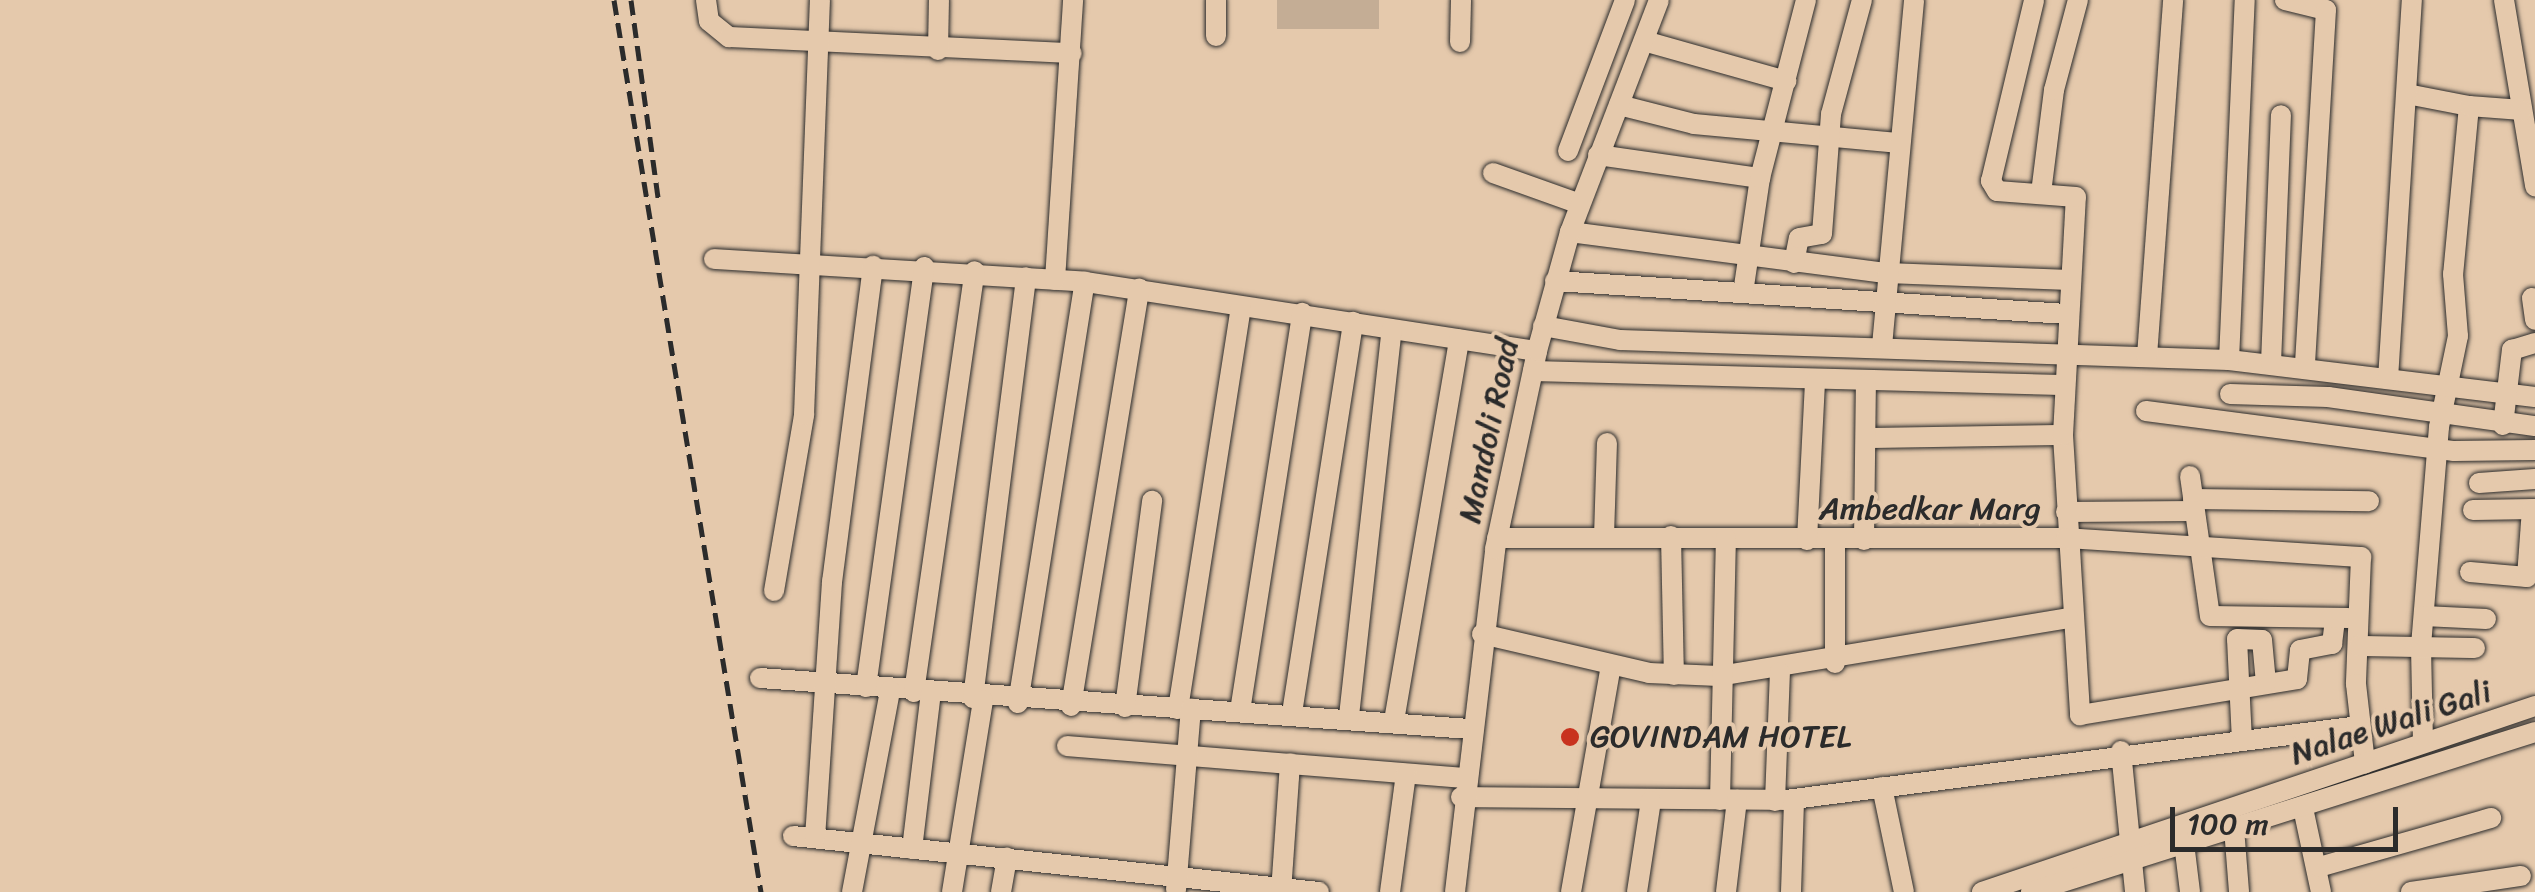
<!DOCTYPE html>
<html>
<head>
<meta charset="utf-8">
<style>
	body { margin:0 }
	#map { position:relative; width:2535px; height:892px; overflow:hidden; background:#e5c9ac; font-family:Sriracha,sans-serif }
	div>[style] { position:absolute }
	.green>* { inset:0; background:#c4ad95; transform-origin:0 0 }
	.roads { filter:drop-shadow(0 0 2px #2b2b2b) drop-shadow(0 0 2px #2b2b2b) }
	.minor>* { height:20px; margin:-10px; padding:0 10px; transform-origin:10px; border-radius:10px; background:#e5c9ac }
	.rail>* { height:5px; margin-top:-2.5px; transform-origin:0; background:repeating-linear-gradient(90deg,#2b2b2b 0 15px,transparent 0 23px) }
	.dots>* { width:28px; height:28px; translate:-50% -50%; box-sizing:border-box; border:5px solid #e5c9ac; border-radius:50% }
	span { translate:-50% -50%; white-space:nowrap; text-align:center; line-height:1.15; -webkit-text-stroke:8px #e5c9ac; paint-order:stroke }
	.street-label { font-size:32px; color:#2b2b2b }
	.poi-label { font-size:32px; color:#2b2b2b }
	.left { translate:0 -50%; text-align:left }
	.scale { position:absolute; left:2170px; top:807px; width:228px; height:45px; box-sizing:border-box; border:5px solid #2b2b2b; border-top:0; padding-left:12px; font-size:30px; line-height:35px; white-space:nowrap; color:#2b2b2b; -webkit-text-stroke:8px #e5c9ac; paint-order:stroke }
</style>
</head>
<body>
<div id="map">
	<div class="green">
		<i style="left:1277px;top:0;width:102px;height:29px"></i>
	</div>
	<div class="roads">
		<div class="minor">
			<i style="left:706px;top:0;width:21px;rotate:82deg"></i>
			<i style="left:709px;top:21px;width:26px;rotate:39deg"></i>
			<i style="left:729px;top:37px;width:343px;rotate:2.7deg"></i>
			<i style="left:2285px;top:0;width:42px;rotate:13.7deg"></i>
			<i style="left:2326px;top:10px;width:357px;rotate:93.4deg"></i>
			<i style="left:2504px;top:0;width:189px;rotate:80.5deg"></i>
			<i style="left:1216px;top:36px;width:36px;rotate:-90deg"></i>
			<i style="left:1644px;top:41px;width:148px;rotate:15.7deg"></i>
			<i style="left:1460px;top:42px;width:42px;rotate:-88.6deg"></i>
			<i style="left:938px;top:50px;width:50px;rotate:-88.9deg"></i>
			<i style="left:2407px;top:94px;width:63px;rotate:11deg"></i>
			<i style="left:2469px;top:106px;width:169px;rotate:95.4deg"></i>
			<i style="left:2453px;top:274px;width:62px;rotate:85.4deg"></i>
			<i style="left:2458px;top:336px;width:93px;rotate:101.8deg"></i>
			<i style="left:2439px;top:427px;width:221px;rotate:94.7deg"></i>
			<i style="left:2421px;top:647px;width:96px;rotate:88.8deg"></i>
			<i style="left:1619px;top:105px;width:77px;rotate:14.2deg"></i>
			<i style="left:1694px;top:124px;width:204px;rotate:5.3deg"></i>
			<i style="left:2469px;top:106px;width:53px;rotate:4.3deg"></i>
			<i style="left:1568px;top:151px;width:161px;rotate:-69.3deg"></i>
			<i style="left:1598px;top:155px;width:164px;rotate:8.1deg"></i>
			<i style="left:1493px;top:173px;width:92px;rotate:19.6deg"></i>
			<i style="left:2041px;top:193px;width:104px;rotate:-82.8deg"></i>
			<i style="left:2054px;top:90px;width:93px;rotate:-75.1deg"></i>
			<i style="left:1570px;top:232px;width:320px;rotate:7.4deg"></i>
			<i style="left:1887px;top:273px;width:183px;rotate:2.2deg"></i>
			<i style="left:714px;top:259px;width:372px;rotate:3.5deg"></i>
			<i style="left:1085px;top:282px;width:457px;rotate:8.7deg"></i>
			<i style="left:1794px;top:263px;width:25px;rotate:-79deg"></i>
			<i style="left:1799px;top:238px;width:23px;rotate:-10deg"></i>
			<i style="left:1822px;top:234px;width:120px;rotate:-85.7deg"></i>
			<i style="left:1831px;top:114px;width:118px;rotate:-74.8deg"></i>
			<i style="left:1055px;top:280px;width:281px;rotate:-86.3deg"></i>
			<i style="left:1555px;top:281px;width:512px;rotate:3.69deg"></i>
			<i style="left:1743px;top:293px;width:116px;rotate:-81.6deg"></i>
			<i style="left:1760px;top:178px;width:184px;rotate:-75.5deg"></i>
			<i style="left:2532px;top:298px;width:22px;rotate:82deg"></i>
			<i style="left:1543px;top:326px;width:78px;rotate:10.3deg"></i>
			<i style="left:1620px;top:340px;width:609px;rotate:1.88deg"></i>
			<i style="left:2229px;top:360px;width:308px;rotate:6.9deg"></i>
			<i style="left:1882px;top:346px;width:347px;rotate:-84.7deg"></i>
			<i style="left:2147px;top:356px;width:357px;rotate:-85.8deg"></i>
			<i style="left:2229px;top:360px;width:360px;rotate:-87.5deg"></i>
			<i style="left:2271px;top:363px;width:248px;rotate:-87.7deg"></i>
			<i style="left:1533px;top:371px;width:528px;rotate:1.52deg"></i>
			<i style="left:2388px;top:379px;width:380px;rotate:-86.4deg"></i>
			<i style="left:2230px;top:394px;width:98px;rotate:1.8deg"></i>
			<i style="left:2328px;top:397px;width:209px;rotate:8deg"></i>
			<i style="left:2146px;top:411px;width:311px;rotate:7.4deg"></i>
			<i style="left:2454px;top:451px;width:81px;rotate:-0.7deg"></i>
			<i style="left:2503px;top:425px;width:76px;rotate:-83.2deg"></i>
			<i style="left:2512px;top:350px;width:24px;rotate:-17deg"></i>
			<i style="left:2063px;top:435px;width:281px;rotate:86.5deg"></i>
			<i style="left:2080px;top:715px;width:220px;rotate:-9.4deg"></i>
			<i style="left:2297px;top:679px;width:29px;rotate:-84deg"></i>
			<i style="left:2300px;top:650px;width:33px;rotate:-11deg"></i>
			<i style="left:2332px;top:644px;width:25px;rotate:-83deg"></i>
			<i style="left:1866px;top:438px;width:197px;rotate:-0.9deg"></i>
			<i style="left:2063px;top:435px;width:238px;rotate:-86.9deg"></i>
			<i style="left:2076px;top:197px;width:79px;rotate:-175.7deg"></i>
			<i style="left:1997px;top:191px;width:12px;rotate:-121deg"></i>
			<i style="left:1991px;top:181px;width:186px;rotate:-76.6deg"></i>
			<i style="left:2190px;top:476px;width:141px;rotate:81.9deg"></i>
			<i style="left:2210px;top:616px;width:138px;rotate:0.8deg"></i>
			<i style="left:2479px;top:483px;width:56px;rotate:-4.1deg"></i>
			<i style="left:2193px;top:499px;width:176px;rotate:0.7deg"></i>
			<i style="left:2473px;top:510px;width:62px;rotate:-0.9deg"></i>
			<i style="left:2066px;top:512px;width:128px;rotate:-0.4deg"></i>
			<i style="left:1671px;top:536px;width:139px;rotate:88.8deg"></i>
			<i style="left:1604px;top:537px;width:94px;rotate:-88.2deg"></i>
			<i style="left:1497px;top:538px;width:569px"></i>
			<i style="left:2066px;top:538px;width:296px;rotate:3.7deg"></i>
			<i style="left:2361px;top:557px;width:127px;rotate:92.3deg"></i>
			<i style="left:2356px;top:684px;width:80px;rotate:83.5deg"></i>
			<i style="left:1807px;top:540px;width:157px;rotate:-87.1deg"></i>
			<i style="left:1864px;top:540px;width:156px;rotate:-89.3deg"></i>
			<i style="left:2470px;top:572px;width:57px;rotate:5deg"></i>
			<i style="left:2527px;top:577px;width:68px;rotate:-85.8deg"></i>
			<i style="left:774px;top:591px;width:179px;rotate:-80.3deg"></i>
			<i style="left:804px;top:415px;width:415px;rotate:-87.8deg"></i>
			<i style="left:2424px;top:616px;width:62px;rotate:2.8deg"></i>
			<i style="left:1482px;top:634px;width:171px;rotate:13.1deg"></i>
			<i style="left:1649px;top:673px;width:70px;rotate:2.5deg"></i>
			<i style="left:1719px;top:676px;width:354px;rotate:-9.4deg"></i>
			<i style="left:2359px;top:646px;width:116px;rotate:1deg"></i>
			<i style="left:1835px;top:663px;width:123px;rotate:-90deg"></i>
			<i style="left:760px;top:678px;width:711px;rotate:4.11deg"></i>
			<i style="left:866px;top:687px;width:424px;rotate:-82.1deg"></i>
			<i style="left:914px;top:692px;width:425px;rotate:-81.8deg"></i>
			<i style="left:973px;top:698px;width:424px;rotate:-82.8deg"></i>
			<i style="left:1018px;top:703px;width:426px;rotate:-81deg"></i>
			<i style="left:1071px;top:706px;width:423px;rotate:-80.7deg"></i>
			<i style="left:1125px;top:707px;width:208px;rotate:-82.5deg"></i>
			<i style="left:1178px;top:709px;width:407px;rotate:-81.1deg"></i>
			<i style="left:1240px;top:711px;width:403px;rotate:-81.1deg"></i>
			<i style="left:1292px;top:713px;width:396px;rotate:-81.1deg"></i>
			<i style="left:1349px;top:716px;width:389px;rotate:-83.7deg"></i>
			<i style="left:1394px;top:721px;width:387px;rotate:-80.3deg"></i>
			<i style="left:2242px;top:741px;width:102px;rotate:-92.8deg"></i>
			<i style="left:2237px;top:639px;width:25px;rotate:2deg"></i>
			<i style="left:2262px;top:640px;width:43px;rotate:84.7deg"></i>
			<i style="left:1067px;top:746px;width:398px;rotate:4.6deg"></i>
			<i style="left:2121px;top:751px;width:142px;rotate:84.3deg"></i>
			<i style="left:1882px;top:787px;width:107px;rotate:78.2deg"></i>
			<i style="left:1461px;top:797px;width:325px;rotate:0.5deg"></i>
			<i style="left:1786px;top:800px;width:578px;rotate:-7.36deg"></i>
			<i style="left:1720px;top:800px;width:262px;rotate:-88.7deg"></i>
			<i style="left:1775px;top:801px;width:129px;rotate:-87.8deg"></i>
			<i style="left:2303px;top:808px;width:86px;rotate:77.9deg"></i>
			<i style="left:2234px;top:828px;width:64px;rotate:85.5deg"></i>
			<i style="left:793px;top:836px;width:529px;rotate:6.08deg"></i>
			<i style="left:815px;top:838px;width:257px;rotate:-86.2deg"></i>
			<i style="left:832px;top:582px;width:319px;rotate:-82.6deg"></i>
			<i style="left:2184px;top:843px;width:49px;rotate:83deg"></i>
			<i style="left:912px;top:849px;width:157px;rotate:-83.1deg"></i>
			<i style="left:2319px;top:867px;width:179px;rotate:-15.9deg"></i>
			<i style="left:1176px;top:890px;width:182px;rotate:-85.3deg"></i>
			<i style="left:852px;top:892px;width:205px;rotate:-79.3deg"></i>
			<i style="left:952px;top:892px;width:194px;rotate:-80.8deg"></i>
			<i style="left:1001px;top:892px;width:35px;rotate:-80deg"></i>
			<i style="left:1281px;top:892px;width:129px;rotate:-86deg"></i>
			<i style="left:1390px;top:892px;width:119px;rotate:-82.3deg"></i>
			<i style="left:1455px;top:892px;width:345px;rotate:-83.3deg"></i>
			<i style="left:1495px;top:549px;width:202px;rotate:-78deg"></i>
			<i style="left:1537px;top:351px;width:123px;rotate:-74.5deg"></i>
			<i style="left:1570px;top:232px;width:248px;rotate:-69deg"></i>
			<i style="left:1571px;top:892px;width:230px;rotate:-80deg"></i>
			<i style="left:1637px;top:892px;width:92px;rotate:-81.3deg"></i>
			<i style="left:1726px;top:892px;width:93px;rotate:-83.2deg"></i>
			<i style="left:1791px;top:892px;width:92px;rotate:-88.1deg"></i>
			<i style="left:1982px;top:892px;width:583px;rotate:-18.59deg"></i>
			<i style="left:2031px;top:892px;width:529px;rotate:-17.61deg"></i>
			<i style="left:2411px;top:892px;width:111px;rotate:-8.3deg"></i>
		</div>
	</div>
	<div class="rail">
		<i style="left:614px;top:0;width:904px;rotate:80.64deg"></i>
		<i style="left:631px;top:0;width:200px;rotate:82.2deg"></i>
	</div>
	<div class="dots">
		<i style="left:1570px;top:737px;background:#c8321e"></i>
	</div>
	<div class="street-label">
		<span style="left:1489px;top:431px;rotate:-78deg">Mandoli Road</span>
		<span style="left:1930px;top:509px">Ambedkar Marg</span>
		<span style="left:2391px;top:723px;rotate:-18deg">Nalae Wali Gali</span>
	</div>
	<div class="poi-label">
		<span class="left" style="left:1590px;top:737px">GOVINDAM HOTEL</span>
	</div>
	<div class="scale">100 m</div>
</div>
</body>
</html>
